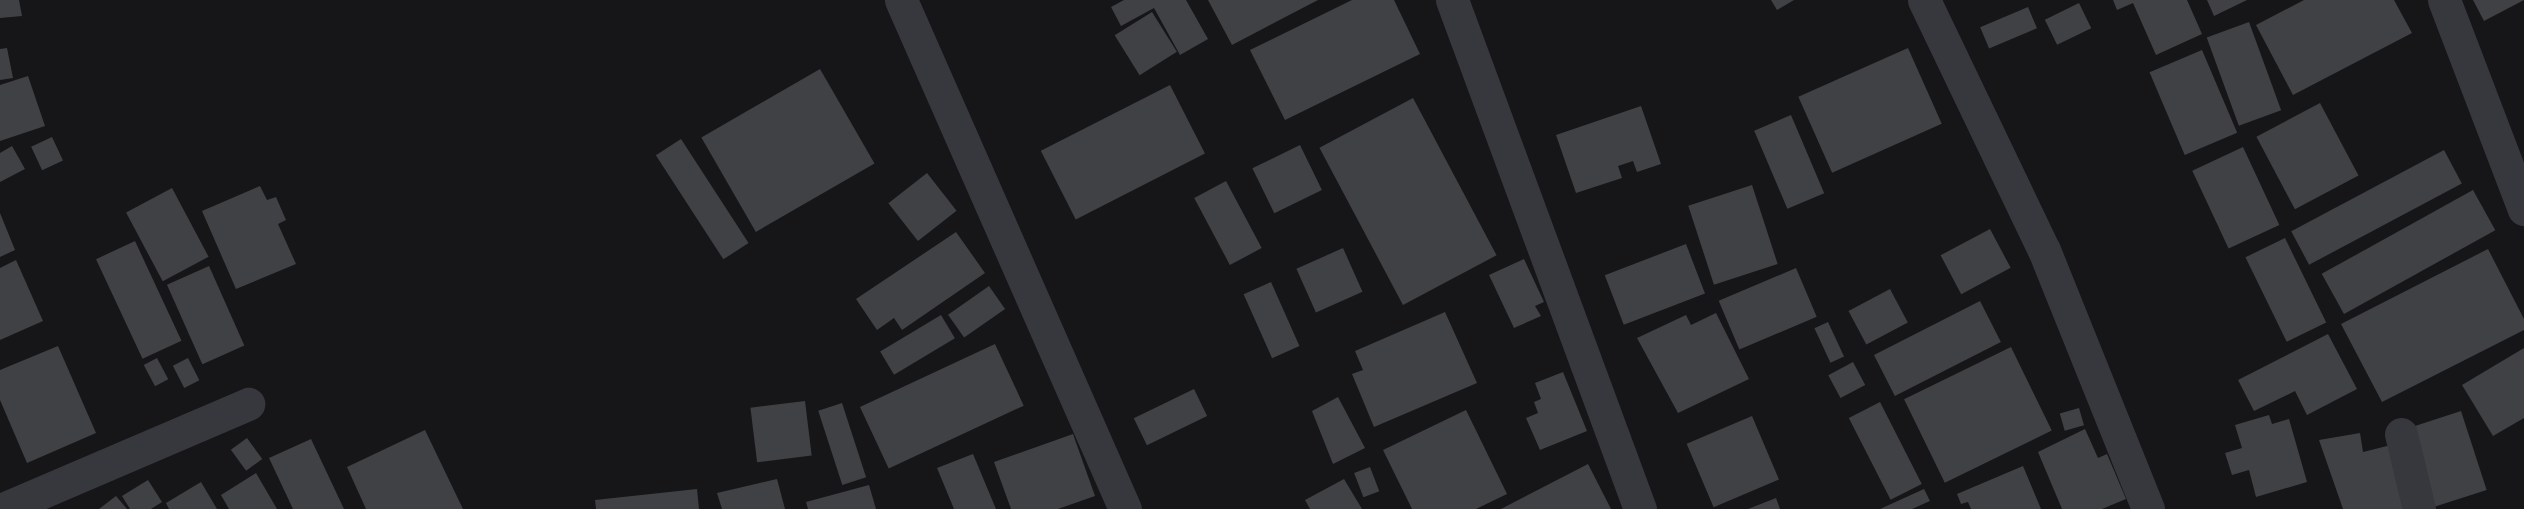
<!DOCTYPE html>
<html>
<head>
<meta charset="utf-8">
<style>
	body { margin:0 }
	#map { position:relative; width:2524px; height:509px; overflow:hidden; background:#161618; font-family:"Alegreya Sans",sans-serif }
	div>[style] { position:absolute }
	.building>* { inset:0; background:#404145; transform-origin:0 0 }
	.minor>* { height:33px; margin:-16.5px; padding:0 16.5px; transform-origin:16.5px; border-radius:16.5px; background:#37383d }
	span { translate:-50% -50%; white-space:nowrap; text-align:center; line-height:1.15; -webkit-text-stroke:5px #111113; paint-order:stroke }
</style>
</head>
<body>
<div id="map">
	<div class="building">
		<i style="clip-path:polygon(0 0,19px 0,22px 16px,0 18px)"></i>
		<i style="clip-path:polygon(1124px 0,1186px 0,1208px 39px,1180px 55px,1154px 8px,1121px 26px,1111px 7px)"></i>
		<i style="clip-path:polygon(1208px 0,1318px 0,1232px 45px)"></i>
		<i style="clip-path:polygon(1352px 0,1394px 0,1420px 54px,1285px 120px,1250px 50px)"></i>
		<i style="clip-path:polygon(1771px 0,1794px 0,1777px 10px)"></i>
		<i style="clip-path:polygon(2113px 0,2187px 0,2202px 34px,2156px 55px,2133px 3px,2117px 10px)"></i>
		<i style="clip-path:polygon(2207px 0,2247px 0,2214px 16px)"></i>
		<i style="clip-path:polygon(2304px 0,2394px 0,2412px 33px,2293px 95px,2256px 25px)"></i>
		<i style="clip-path:polygon(2473px 0,2524px 0,2484px 21px)"></i>
		<i style="left:2079px;top:3px;width:28px;height:38px;rotate:64deg"></i>
		<i style="left:2028px;top:7px;width:23px;height:52px;rotate:67deg"></i>
		<i style="left:1152px;top:12px;width:47px;height:44px;rotate:58deg"></i>
		<i style="left:2249px;top:22px;width:94px;height:45px;rotate:70deg"></i>
		<i style="clip-path:polygon(7px 48px,13px 78px,0 80px,0 49px)"></i>
		<i style="left:1908px;top:48px;width:83px;height:120px;rotate:66deg"></i>
		<i style="left:2202px;top:50px;width:90px;height:57px;rotate:67deg"></i>
		<i style="left:820px;top:69px;width:109px;height:137px;rotate:60deg"></i>
		<i style="clip-path:polygon(28px 76px,45px 126px,0 141px,0 85px)"></i>
		<i style="left:1170px;top:85px;width:77px;height:145px;rotate:63deg"></i>
		<i style="left:1413px;top:98px;width:178px;height:106px;rotate:62deg"></i>
		<i style="left:2320px;top:103px;width:82px;height:72px;rotate:62deg"></i>
		<i style="clip-path:polygon(1641px 106px,1661px 164px,1637px 172px,1633px 161px,1618px 166px,1622px 178px,1576px 193px,1556px 135px)"></i>
		<i style="left:1791px;top:115px;width:85px;height:40px;rotate:67deg"></i>
		<i style="left:52px;top:137px;width:26px;height:23px;rotate:65deg"></i>
		<i style="left:681px;top:139px;width:124px;height:30px;rotate:57deg"></i>
		<i style="left:1300px;top:145px;width:50px;height:53px;rotate:64deg"></i>
		<i style="clip-path:polygon(12px 146px,25px 169px,0 182px,0 153px)"></i>
		<i style="left:2243px;top:147px;width:86px;height:56px;rotate:65deg"></i>
		<i style="left:2444px;top:150px;width:38px;height:173px;rotate:62deg"></i>
		<i style="left:927px;top:173px;width:48px;height:49px;rotate:52deg"></i>
		<i style="left:1226px;top:181px;width:76px;height:36px;rotate:62deg"></i>
		<i style="left:1752px;top:185px;width:83px;height:67px;rotate:72deg"></i>
		<i style="clip-path:polygon(260px 186px,267px 200px,276px 197px,286px 220px,278px 224px,296px 264px,236px 289px,202px 211px)"></i>
		<i style="left:172px;top:188px;width:78px;height:52px;rotate:62deg"></i>
		<i style="left:2473px;top:190px;width:46px;height:173px;rotate:61deg"></i>
		<i style="clip-path:polygon(0 213px,15px 250px,0 257px)"></i>
		<i style="left:1990px;top:229px;width:44px;height:56px;rotate:62deg"></i>
		<i style="clip-path:polygon(956px 232px,985px 273px,902px 330px,894px 318px,877px 330px,856px 299px)"></i>
		<i style="left:2285px;top:238px;width:94px;height:44px;rotate:64deg"></i>
		<i style="left:135px;top:241px;width:110px;height:43px;rotate:65deg"></i>
		<i style="left:1686px;top:244px;width:53px;height:87px;rotate:69deg"></i>
		<i style="left:1343px;top:248px;width:48px;height:51px;rotate:66deg"></i>
		<i style="clip-path:polygon(2488px 249px,2524px 319px,2524px 330px,2382px 402px,2341px 324px)"></i>
		<i style="clip-path:polygon(1524px 259px,1544px 302px,1535px 306px,1541px 316px,1514px 328px,1489px 275px)"></i>
		<i style="clip-path:polygon(16px 260px,43px 321px,0 340px,0 268px)"></i>
		<i style="left:209px;top:266px;width:87px;height:46px;rotate:66deg"></i>
		<i style="left:1796px;top:268px;width:53px;height:84px;rotate:67deg"></i>
		<i style="left:1271px;top:282px;width:70px;height:30px;rotate:66deg"></i>
		<i style="left:989px;top:286px;width:28px;height:50px;rotate:55deg"></i>
		<i style="left:1890px;top:289px;width:38px;height:47px;rotate:62deg"></i>
		<i style="left:1980px;top:301px;width:46px;height:119px;rotate:63deg"></i>
		<i style="clip-path:polygon(1445px 312px,1477px 383px,1374px 427px,1352px 374px,1363px 370px,1355px 351px)"></i>
		<i style="clip-path:polygon(1716px 313px,1749px 379px,1678px 413px,1637px 338px,1686px 315px,1691px 325px)"></i>
		<i style="left:941px;top:315px;width:27px;height:71px;rotate:59deg"></i>
		<i style="left:1828px;top:322px;width:38px;height:15px;rotate:65deg"></i>
		<i style="clip-path:polygon(2328px 334px,2357px 389px,2307px 415px,2295px 391px,2254px 411px,2238px 380px)"></i>
		<i style="left:995px;top:344px;width:68px;height:149px;rotate:65deg"></i>
		<i style="clip-path:polygon(58px 346px,96px 433px,27px 463px,0 400px,0 370px)"></i>
		<i style="left:2011px;top:347px;width:93px;height:119px;rotate:64deg"></i>
		<i style="clip-path:polygon(2524px 348px,2524px 418px,2493px 436px,2462px 385px)"></i>
		<i style="left:157px;top:358px;width:24px;height:15px;rotate:62deg"></i>
		<i style="left:188px;top:358px;width:25px;height:17px;rotate:63deg"></i>
		<i style="left:1853px;top:362px;width:26px;height:28px;rotate:62deg"></i>
		<i style="clip-path:polygon(1563px 372px,1587px 431px,1540px 450px,1526px 418px,1538px 413px,1534px 402px,1541px 399px,1535px 383px)"></i>
		<i style="left:1194px;top:389px;width:30px;height:67px;rotate:64deg"></i>
		<i style="clip-path:polygon(1338px 397px,1365px 448px,1333px 464px,1312px 411px)"></i>
		<i style="left:805px;top:401px;width:55px;height:55px;rotate:83deg"></i>
		<i style="left:1880px;top:402px;width:92px;height:35px;rotate:63deg"></i>
		<i style="left:842px;top:403px;width:78px;height:25px;rotate:72deg"></i>
		<i style="left:2079px;top:408px;width:18px;height:20px;rotate:74deg"></i>
		<i style="clip-path:polygon(1466px 410px,1507px 494px,1476px 509px,1412px 509px,1383px 450px)"></i>
		<i style="left:2461px;top:411px;width:83px;height:54px;rotate:72deg"></i>
		<i style="clip-path:polygon(2269px 415px,2272px 424px,2289px 419px,2307px 482px,2256px 497px,2249px 470px,2232px 475px,2225px 453px,2242px 448px,2235px 425px)"></i>
		<i style="left:1752px;top:416px;width:69px;height:71px;rotate:67deg"></i>
		<i style="clip-path:polygon(2085px 429px,2098px 458px,2107px 454px,2126px 499px,2102px 509px,2062px 509px,2038px 452px)"></i>
		<i style="clip-path:polygon(425px 430px,463px 509px,366px 509px,347px 467px)"></i>
		<i style="clip-path:polygon(2360px 433px,2363px 452px,2391px 445px,2407px 509px,2343px 509px,2319px 440px)"></i>
		<i style="clip-path:polygon(1073px 434px,1095px 496px,1058px 509px,1011px 509px,994px 462px)"></i>
		<i style="left:247px;top:438px;width:26px;height:20px;rotate:54deg"></i>
		<i style="clip-path:polygon(311px 439px,344px 509px,293px 509px,269px 458px)"></i>
		<i style="clip-path:polygon(973px 454px,996px 509px,954px 509px,937px 468px)"></i>
		<i style="clip-path:polygon(1588px 464px,1611px 509px,1501px 509px)"></i>
		<i style="clip-path:polygon(2023px 466px,2041px 509px,1971px 509px,1968px 502px,1961px 504px,1957px 494px)"></i>
		<i style="left:1370px;top:467px;width:26px;height:17px;rotate:69deg"></i>
		<i style="clip-path:polygon(256px 473px,277px 509px,229px 509px,221px 495px)"></i>
		<i style="clip-path:polygon(777px 479px,785px 509px,722px 509px,717px 493px)"></i>
		<i style="clip-path:polygon(1344px 479px,1362px 509px,1310px 509px,1305px 500px)"></i>
		<i style="clip-path:polygon(148px 480px,162px 502px,151px 509px,130px 509px,122px 496px)"></i>
		<i style="clip-path:polygon(201px 482px,217px 509px,169px 509px,166px 503px)"></i>
		<i style="clip-path:polygon(869px 485px,876px 509px,808px 509px,806px 502px)"></i>
		<i style="clip-path:polygon(697px 489px,699px 509px,596px 509px,595px 500px)"></i>
		<i style="clip-path:polygon(1924px 489px,1930px 501px,1912px 509px,1880px 509px)"></i>
		<i style="clip-path:polygon(116px 496px,127px 509px,99px 509px)"></i>
		<i style="clip-path:polygon(1776px 498px,1780px 509px,1748px 509px)"></i>
	</div>
	<div class="minor">
		<i style="left:901px;top:0;width:556px;rotate:66.25deg"></i>
		<i style="left:1452px;top:0;width:543px;rotate:69.73deg"></i>
		<i style="left:1924px;top:0;width:277px;rotate:64.4deg"></i>
		<i style="left:2044px;top:250px;width:279px;rotate:68.1deg"></i>
		<i style="left:2444px;top:0;width:224px;rotate:69.1deg"></i>
		<i style="left:2401px;top:434px;width:77px;rotate:76.5deg"></i>
		<i style="left:3px;top:509px;width:267px;rotate:-23.2deg"></i>
	</div>
</div>
</body>
</html>
